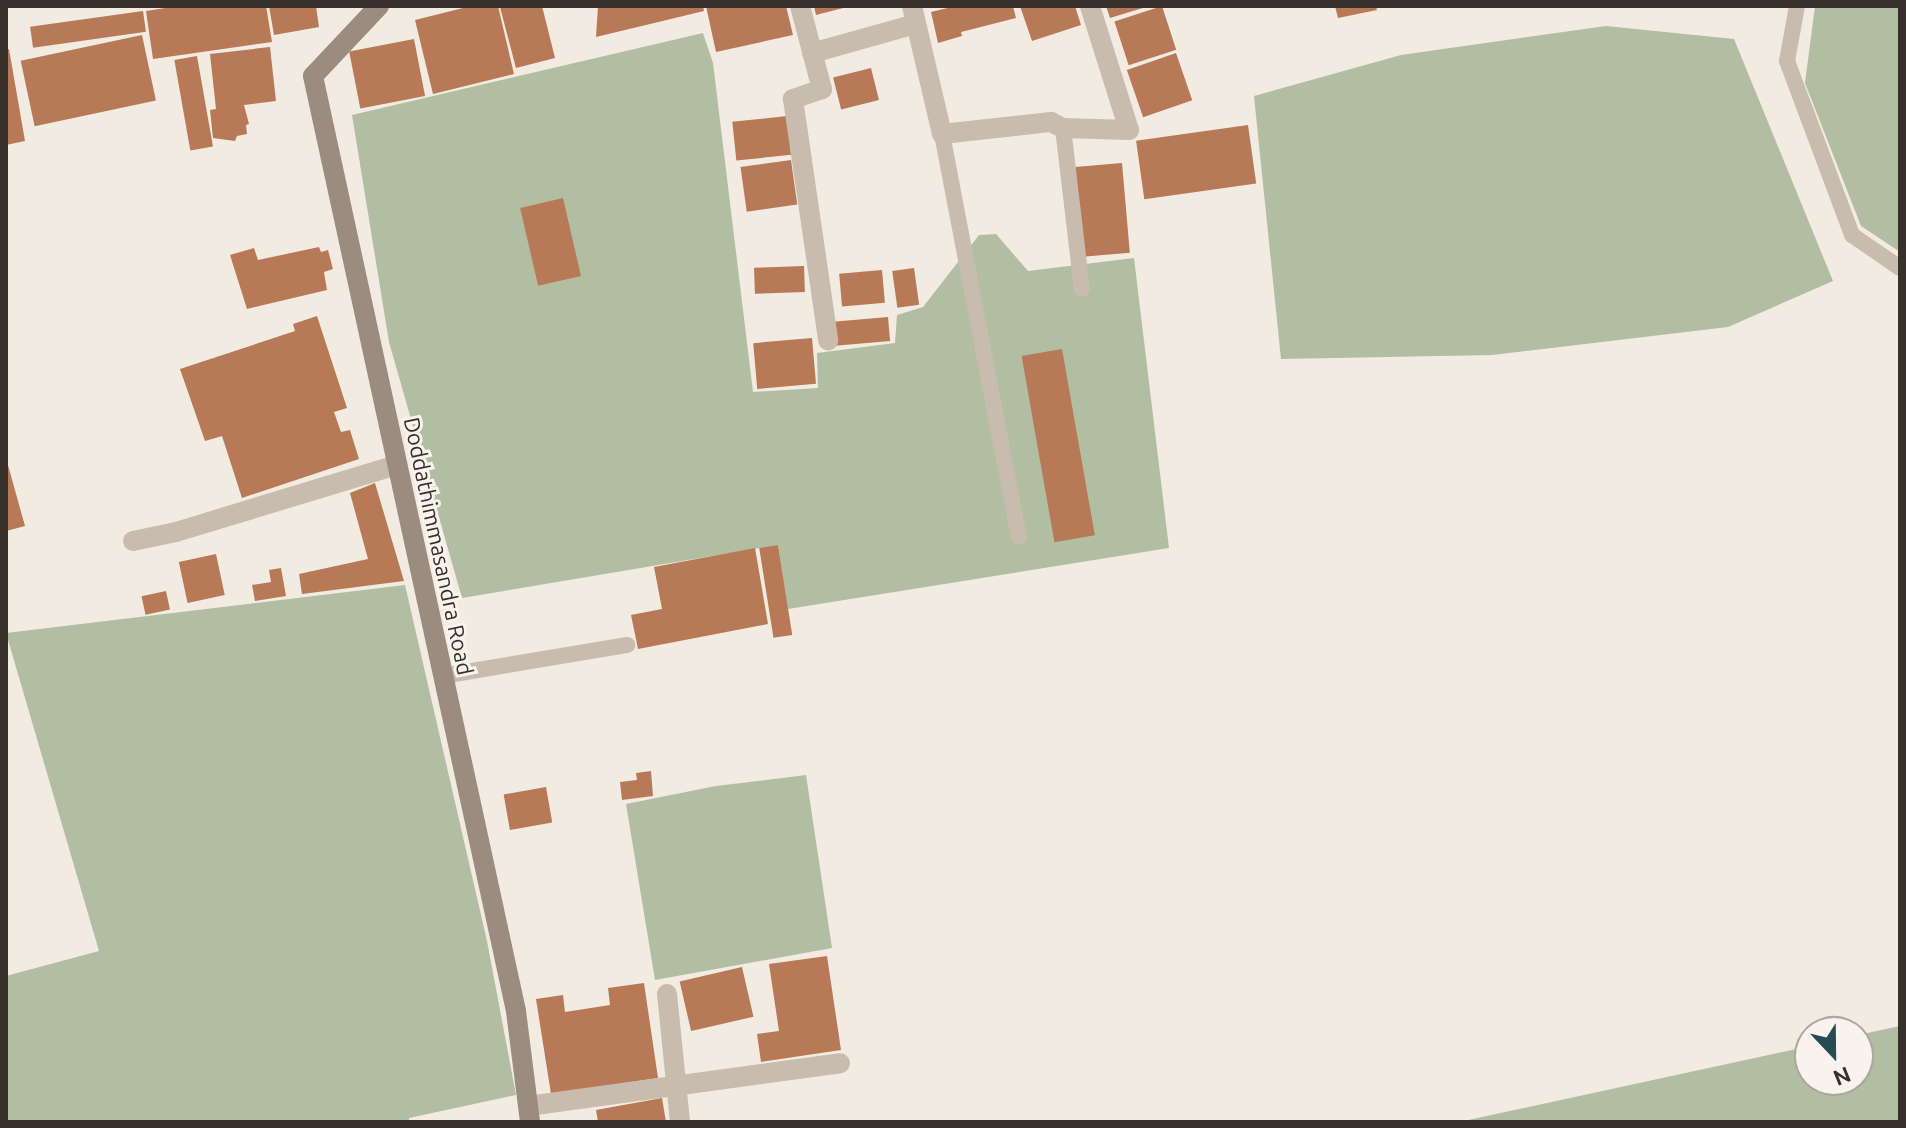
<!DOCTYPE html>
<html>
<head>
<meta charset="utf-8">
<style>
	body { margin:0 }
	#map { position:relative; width:1906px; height:1128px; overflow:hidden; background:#f1ebe1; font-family:Ubuntu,sans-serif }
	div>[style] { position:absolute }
	.green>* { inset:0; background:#b2bea2 }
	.building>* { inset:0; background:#b87957; transform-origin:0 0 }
	.lane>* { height:16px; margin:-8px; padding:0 8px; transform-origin:8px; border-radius:8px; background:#c8bcae }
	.street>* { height:20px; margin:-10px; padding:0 10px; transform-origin:10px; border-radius:10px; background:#c8bcae }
	.secondary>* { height:20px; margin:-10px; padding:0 10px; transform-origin:10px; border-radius:10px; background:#9b8c7f }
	span { translate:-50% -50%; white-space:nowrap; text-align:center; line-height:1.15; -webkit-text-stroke:6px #f8f4ed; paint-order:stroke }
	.street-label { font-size:22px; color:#37302b }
	.frame { position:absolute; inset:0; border:8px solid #37302b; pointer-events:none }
	.north { position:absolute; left:1794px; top:1016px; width:80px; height:80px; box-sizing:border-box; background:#f8f4ed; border:2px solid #aba69f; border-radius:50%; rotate:158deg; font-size:22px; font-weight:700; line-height:32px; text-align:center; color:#37302b }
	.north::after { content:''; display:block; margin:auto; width:28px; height:36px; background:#254c54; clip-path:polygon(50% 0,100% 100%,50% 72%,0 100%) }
</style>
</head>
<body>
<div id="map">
	<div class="green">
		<i style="clip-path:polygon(1815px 6px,1900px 6px,1900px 252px,1861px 226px,1805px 83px)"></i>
		<i style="clip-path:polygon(1606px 26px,1734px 39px,1833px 281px,1728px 327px,1492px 355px,1281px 359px,1254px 96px,1401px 55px)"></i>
		<i style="clip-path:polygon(703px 33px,713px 63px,753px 392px,818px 388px,817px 353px,895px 343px,897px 315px,923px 307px,979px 235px,996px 234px,1028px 271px,1134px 258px,1169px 548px,788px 609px,778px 545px,462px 598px,389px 342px,352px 115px)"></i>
		<i style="clip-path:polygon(405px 585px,487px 941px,516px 1095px,409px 1118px,409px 1122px,6px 1122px,6px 976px,99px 951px,6px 633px)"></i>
		<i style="clip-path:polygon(806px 775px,832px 948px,655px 980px,626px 804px,716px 786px)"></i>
		<i style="clip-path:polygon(1900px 1026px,1900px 1122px,1459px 1122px,1810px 1046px,1810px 1080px,1858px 1080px,1858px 1035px)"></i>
	</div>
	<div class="building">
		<i style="clip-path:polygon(178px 6px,266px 6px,272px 42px,153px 59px,146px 11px)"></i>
		<i style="clip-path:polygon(269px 6px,316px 6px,319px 27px,274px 35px)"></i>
		<i style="clip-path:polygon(471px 6px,498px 6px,514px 74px,433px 94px,415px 20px)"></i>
		<i style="clip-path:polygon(542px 6px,555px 58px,516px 68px,500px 7px)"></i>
		<i style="clip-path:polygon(598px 6px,703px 6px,704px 11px,596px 37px)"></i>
		<i style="clip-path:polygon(706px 6px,786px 6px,793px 35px,716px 52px)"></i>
		<i style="clip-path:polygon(814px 6px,847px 6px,847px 7px,816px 15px)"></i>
		<i style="clip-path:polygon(956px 6px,1013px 6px,1016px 18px,961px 32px,962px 36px,938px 43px,931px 12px)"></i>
		<i style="clip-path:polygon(1020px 6px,1075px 6px,1081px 25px,1032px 41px)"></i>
		<i style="clip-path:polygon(1106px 6px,1146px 6px,1146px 7px,1110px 18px)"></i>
		<i style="left:1162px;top:6px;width:46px;height:50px;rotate:72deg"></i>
		<i style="clip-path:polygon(1335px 6px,1376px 6px,1377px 10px,1338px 18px)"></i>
		<i style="left:143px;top:11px;width:21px;height:114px;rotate:82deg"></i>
		<i style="left:142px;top:35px;width:67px;height:124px;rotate:78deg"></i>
		<i style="left:414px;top:39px;width:58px;height:66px;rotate:79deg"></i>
		<i style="clip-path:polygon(270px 47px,276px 101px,244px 105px,249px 124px,246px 125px,247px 134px,237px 136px,235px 141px,213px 138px,210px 110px,216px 109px,210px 54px)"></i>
		<i style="clip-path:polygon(9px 49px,25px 141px,6px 145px,6px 50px)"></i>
		<i style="left:1176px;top:53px;width:50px;height:52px;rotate:71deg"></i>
		<i style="left:197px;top:56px;width:92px;height:23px;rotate:80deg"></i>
		<i style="left:871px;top:68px;width:33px;height:39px;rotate:76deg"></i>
		<i style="left:787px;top:116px;width:39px;height:55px;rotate:84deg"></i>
		<i style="left:1248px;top:125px;width:59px;height:113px;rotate:82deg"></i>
		<i style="left:791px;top:160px;width:45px;height:51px;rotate:82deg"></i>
		<i style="left:1122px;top:163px;width:90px;height:47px;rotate:85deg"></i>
		<i style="left:563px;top:198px;width:80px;height:44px;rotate:77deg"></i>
		<i style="clip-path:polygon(319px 247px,321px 252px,328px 250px,333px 269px,324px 272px,327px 290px,247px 309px,230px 255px,254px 248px,258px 260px)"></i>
		<i style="left:804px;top:266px;width:26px;height:50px;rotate:88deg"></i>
		<i style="left:914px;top:268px;width:37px;height:22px;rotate:82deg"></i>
		<i style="left:882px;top:270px;width:33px;height:43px;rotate:85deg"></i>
		<i style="clip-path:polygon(317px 316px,347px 408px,334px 412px,341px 432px,350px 430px,359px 459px,242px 498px,222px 436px,205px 441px,180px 369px,295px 331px,293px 324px)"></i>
		<i style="left:888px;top:317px;width:24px;height:55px;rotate:85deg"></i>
		<i style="left:812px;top:338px;width:46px;height:59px;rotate:85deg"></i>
		<i style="left:1062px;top:349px;width:189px;height:41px;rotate:80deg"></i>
		<i style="clip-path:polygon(6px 458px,25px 526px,6px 531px)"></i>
		<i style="clip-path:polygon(375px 483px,404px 581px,302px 594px,299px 574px,368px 559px,350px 493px)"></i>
		<i style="left:778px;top:545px;width:91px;height:19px;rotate:81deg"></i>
		<i style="clip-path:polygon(755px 548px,768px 624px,638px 649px,631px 615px,662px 609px,654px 567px)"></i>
		<i style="left:216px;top:554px;width:42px;height:38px;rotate:78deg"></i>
		<i style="clip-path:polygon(281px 568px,286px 596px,255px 601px,252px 585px,271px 582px,269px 570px)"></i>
		<i style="left:166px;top:591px;width:19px;height:25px;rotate:78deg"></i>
		<i style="clip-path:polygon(651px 771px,653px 796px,622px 800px,620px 782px,637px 780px,636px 773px)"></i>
		<i style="left:546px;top:787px;width:36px;height:43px;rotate:80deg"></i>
		<i style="clip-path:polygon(827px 956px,841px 1050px,761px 1062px,757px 1034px,779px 1031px,769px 964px)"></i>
		<i style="left:742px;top:967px;width:51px;height:64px;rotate:77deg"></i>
		<i style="clip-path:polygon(644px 983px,658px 1078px,551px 1094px,536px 999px,563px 995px,565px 1012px,610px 1005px,608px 988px)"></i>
		<i style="clip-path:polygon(662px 1098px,666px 1122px,598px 1122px,596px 1110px)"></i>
	</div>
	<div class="lane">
		<i style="left:1797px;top:6px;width:56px;rotate:100.3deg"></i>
		<i style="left:1787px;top:61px;width:186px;rotate:69.5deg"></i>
		<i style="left:1852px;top:235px;width:58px;rotate:34.5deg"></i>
		<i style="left:1063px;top:128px;width:162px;rotate:83.3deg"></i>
		<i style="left:942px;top:134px;width:410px;rotate:79.2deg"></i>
		<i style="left:442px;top:676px;width:188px;rotate:-9.5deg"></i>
	</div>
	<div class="street">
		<i style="left:800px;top:6px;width:86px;rotate:75.2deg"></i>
		<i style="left:822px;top:89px;width:31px;rotate:161deg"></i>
		<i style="left:793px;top:99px;width:244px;rotate:81.7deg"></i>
		<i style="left:912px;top:6px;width:131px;rotate:76.8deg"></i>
		<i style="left:942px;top:134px;width:110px;rotate:-6.3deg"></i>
		<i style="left:1051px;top:122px;width:13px;rotate:27deg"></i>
		<i style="left:1063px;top:128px;width:66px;rotate:1.7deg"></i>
		<i style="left:1129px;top:130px;width:130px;rotate:-107.5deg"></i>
		<i style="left:812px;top:53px;width:108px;rotate:-15.6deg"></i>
		<i style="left:133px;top:541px;width:44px;rotate:-11.8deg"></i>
		<i style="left:176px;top:532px;width:231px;rotate:-16.9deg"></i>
		<i style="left:667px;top:994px;width:129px;rotate:84.2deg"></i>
		<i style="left:528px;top:1106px;width:315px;rotate:-7.8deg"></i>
	</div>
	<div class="secondary">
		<i style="left:379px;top:6px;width:96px;rotate:133.3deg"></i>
		<i style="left:313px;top:76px;width:957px;rotate:77.75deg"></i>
		<i style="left:516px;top:1011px;width:112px;rotate:82.8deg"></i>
	</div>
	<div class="street-label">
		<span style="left:439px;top:546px;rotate:78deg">Doddathimmasandra Road</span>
	</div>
	<div class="frame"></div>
	<div class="north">N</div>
</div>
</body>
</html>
